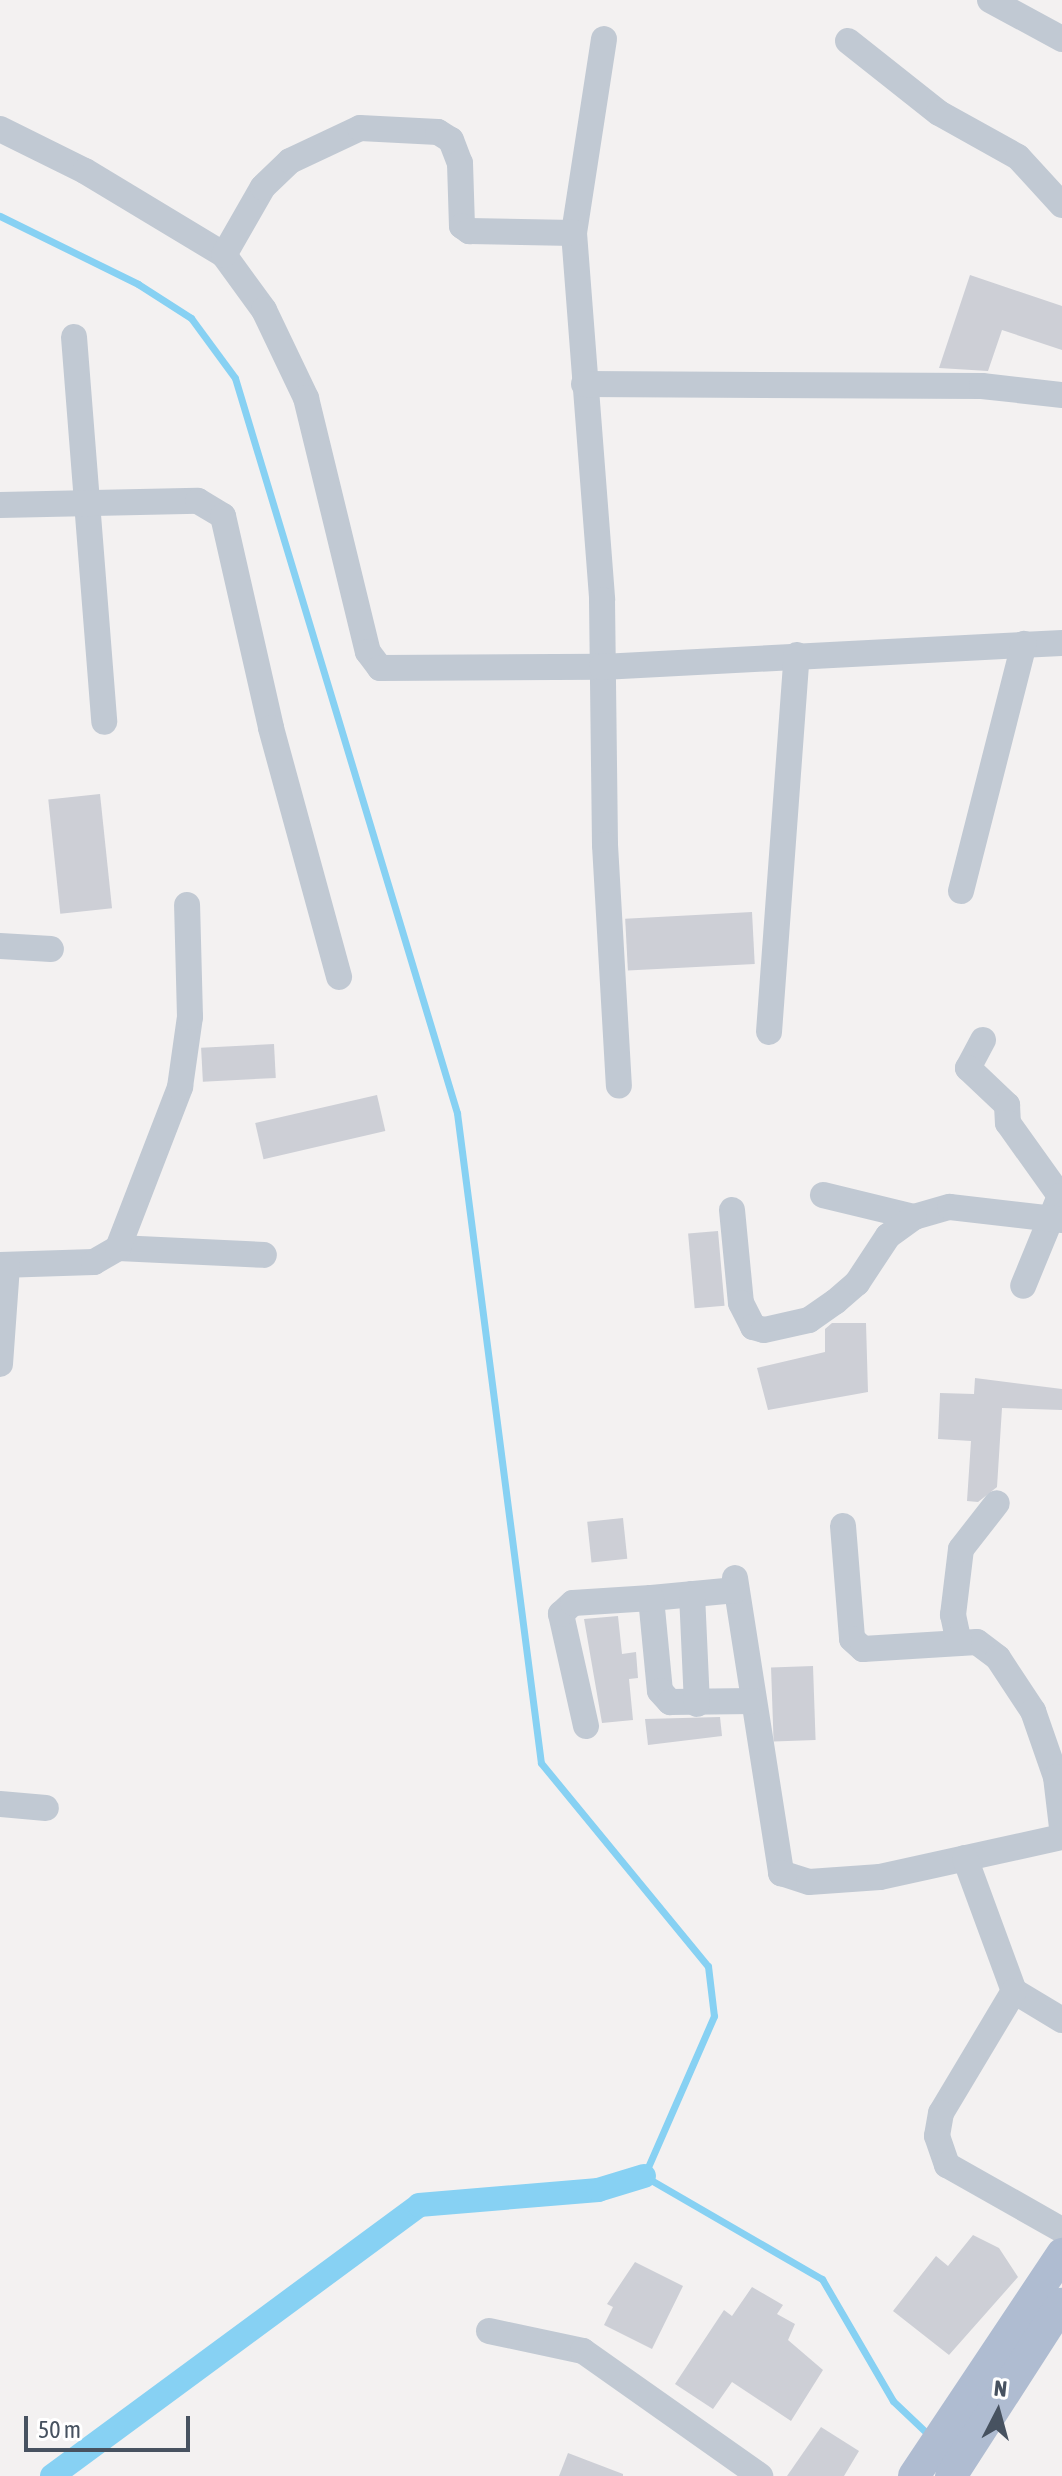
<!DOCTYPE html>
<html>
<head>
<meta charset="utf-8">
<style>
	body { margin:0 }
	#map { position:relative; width:1062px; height:2476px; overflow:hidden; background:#f3f1f1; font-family:"Asap Condensed",sans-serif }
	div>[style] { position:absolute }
	.stream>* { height:7px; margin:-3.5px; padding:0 3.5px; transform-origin:3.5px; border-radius:3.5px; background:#87d1f3 }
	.canal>* { height:24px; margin:-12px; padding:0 12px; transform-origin:12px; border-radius:12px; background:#87d1f3 }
	.building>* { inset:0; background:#cdcfd6; transform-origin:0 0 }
	.minor>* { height:26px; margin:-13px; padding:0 13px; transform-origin:13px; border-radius:13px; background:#c1c9d3 }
	.major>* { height:32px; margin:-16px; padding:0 16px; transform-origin:16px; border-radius:16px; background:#afbcd1 }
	span { translate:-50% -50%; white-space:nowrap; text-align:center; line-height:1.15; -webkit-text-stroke:6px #fff; paint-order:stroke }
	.north { position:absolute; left:958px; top:2372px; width:80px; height:80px; -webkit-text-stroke:6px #fff; paint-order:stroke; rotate:6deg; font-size:22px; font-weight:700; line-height:32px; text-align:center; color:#475260 }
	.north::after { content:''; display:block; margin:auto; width:28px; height:36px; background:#475260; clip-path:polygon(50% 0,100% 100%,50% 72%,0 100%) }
	.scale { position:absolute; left:24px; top:2416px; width:166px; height:36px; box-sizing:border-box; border:4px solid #475260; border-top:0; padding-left:10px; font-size:24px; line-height:28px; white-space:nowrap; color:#475260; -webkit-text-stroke:6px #fff; paint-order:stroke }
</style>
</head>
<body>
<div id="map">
	<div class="stream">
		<i style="left:0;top:216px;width:154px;rotate:26.2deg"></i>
		<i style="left:138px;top:284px;width:63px;rotate:32.7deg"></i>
		<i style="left:191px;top:318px;width:74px;rotate:53.7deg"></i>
		<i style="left:235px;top:378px;width:768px;rotate:73.19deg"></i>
		<i style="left:457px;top:1113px;width:655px;rotate:82.64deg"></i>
		<i style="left:541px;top:1763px;width:263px;rotate:50.6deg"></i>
		<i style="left:708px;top:1966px;width:50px;rotate:83.2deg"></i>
		<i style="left:714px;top:2016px;width:175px;rotate:113.6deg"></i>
		<i style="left:644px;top:2176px;width:206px;rotate:30.1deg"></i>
		<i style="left:822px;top:2279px;width:141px;rotate:59.8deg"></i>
		<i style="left:893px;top:2401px;width:52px;rotate:43.5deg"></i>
	</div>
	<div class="canal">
		<i style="left:52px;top:2476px;width:456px;rotate:-36.4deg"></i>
		<i style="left:419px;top:2205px;width:180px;rotate:-4.8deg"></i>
		<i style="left:598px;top:2190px;width:48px;rotate:-16.9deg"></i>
	</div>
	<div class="building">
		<i style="clip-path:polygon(970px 275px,1062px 306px,1062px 350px,1002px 330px,988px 371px,939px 368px)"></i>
		<i style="left:100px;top:794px;width:115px;height:52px;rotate:84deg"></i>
		<i style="left:752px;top:912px;width:52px;height:127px;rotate:87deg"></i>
		<i style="left:274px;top:1044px;width:34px;height:73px;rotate:87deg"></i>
		<i style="left:377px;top:1095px;width:37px;height:125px;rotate:77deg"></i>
		<i style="left:718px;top:1231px;width:75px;height:30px;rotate:85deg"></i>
		<i style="clip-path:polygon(832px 1323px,866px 1323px,868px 1392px,768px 1410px,757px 1368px,825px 1352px,825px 1329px)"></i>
		<i style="clip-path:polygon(975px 1378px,1062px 1389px,1062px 1410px,1002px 1408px,997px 1487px,978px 1502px,967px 1501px,971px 1441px,938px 1439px,940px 1393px,974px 1394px)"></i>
		<i style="left:623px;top:1518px;width:41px;height:36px;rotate:84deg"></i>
		<i style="clip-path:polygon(618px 1616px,622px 1654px,636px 1652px,638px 1678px,629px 1679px,633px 1720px,602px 1723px,584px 1619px)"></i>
		<i style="left:813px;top:1666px;width:74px;height:42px;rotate:88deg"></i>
		<i style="clip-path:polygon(720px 1717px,722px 1736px,648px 1745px,645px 1719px)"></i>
		<i style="clip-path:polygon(973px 2235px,999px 2248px,1018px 2277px,949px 2355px,893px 2311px,936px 2256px,948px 2266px)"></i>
		<i style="clip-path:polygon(635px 2262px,683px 2286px,652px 2349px,604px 2325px,613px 2307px,607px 2304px)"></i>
		<i style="clip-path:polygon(752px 2287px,783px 2305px,777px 2314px,795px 2324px,788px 2340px,823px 2370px,791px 2421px,732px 2382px,713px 2409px,675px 2384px,724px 2310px,732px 2316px)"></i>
		<i style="clip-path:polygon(821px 2427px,859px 2451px,844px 2476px,787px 2476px)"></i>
		<i style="clip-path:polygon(568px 2453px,623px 2474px,623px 2476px,559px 2476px)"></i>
	</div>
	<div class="minor">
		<i style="left:990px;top:0;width:82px;rotate:28.4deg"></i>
		<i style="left:604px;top:39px;width:196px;rotate:98.8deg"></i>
		<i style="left:574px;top:233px;width:368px;rotate:85.6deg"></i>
		<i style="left:602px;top:600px;width:245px;rotate:89.3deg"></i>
		<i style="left:605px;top:845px;width:241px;rotate:86.7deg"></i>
		<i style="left:848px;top:41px;width:116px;rotate:38.4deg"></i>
		<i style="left:939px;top:113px;width:90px;rotate:29.1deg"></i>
		<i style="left:1018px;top:157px;width:65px;rotate:47.5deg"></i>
		<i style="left:0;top:129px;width:95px;rotate:26.3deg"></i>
		<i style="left:85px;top:171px;width:162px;rotate:31.1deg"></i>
		<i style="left:224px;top:255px;width:68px;rotate:54deg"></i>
		<i style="left:264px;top:310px;width:98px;rotate:64.5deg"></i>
		<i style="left:306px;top:398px;width:261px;rotate:76.3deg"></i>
		<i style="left:368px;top:652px;width:20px;rotate:53deg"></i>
		<i style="left:380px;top:668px;width:222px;rotate:-0.3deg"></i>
		<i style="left:602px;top:667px;width:461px;rotate:-3deg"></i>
		<i style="left:224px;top:255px;width:78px;rotate:-60.2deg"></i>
		<i style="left:263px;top:187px;width:37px;rotate:-44deg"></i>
		<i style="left:290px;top:161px;width:77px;rotate:-25.2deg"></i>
		<i style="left:360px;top:128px;width:78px;rotate:2.9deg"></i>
		<i style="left:438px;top:132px;width:15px;rotate:32deg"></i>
		<i style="left:451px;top:140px;width:25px;rotate:69deg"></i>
		<i style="left:460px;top:163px;width:63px;rotate:88.2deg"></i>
		<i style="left:462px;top:226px;width:9px;rotate:36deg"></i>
		<i style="left:469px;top:231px;width:105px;rotate:1.1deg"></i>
		<i style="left:74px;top:337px;width:386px;rotate:85.5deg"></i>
		<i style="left:584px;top:384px;width:398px;rotate:0.3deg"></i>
		<i style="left:982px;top:386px;width:81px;rotate:6.4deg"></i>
		<i style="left:0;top:505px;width:198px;rotate:-1.2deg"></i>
		<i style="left:198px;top:501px;width:29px;rotate:31deg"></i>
		<i style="left:223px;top:516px;width:217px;rotate:77.2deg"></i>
		<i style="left:271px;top:728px;width:258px;rotate:74.7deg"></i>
		<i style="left:961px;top:891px;width:255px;rotate:-75.7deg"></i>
		<i style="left:0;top:946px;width:51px;rotate:3.4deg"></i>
		<i style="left:769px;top:1032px;width:378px;rotate:-85.8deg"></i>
		<i style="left:983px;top:1040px;width:32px;rotate:118deg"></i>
		<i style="left:968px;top:1068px;width:54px;rotate:43.5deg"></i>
		<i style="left:1007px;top:1105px;width:18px;rotate:87deg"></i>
		<i style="left:1008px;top:1123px;width:90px;rotate:54.5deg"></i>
		<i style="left:1060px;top:1196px;width:97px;rotate:112.3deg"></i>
		<i style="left:823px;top:1195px;width:94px;rotate:13.6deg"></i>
		<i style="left:914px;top:1217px;width:37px;rotate:-16deg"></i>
		<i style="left:950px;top:1207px;width:113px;rotate:6.6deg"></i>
		<i style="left:732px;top:1210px;width:93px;rotate:84.5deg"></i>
		<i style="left:741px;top:1303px;width:27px;rotate:63deg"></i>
		<i style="left:753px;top:1327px;width:11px;rotate:15deg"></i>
		<i style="left:764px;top:1330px;width:46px;rotate:-12.5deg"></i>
		<i style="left:809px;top:1320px;width:32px;rotate:-35deg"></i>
		<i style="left:835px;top:1302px;width:29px;rotate:-41deg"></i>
		<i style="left:857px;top:1283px;width:56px;rotate:-56.6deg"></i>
		<i style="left:888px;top:1236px;width:32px;rotate:-36deg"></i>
		<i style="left:118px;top:1248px;width:146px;rotate:2.7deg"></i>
		<i style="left:0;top:1265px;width:94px;rotate:-1.8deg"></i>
		<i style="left:94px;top:1262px;width:28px;rotate:-30deg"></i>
		<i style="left:118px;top:1248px;width:173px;rotate:-68.9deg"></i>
		<i style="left:180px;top:1087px;width:71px;rotate:-81.9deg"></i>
		<i style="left:190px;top:1017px;width:112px;rotate:-91.5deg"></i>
		<i style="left:0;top:1364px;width:98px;rotate:-85.9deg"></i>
		<i style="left:843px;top:1526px;width:113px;rotate:85.4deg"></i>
		<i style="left:852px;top:1639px;width:15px;rotate:42deg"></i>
		<i style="left:863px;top:1649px;width:114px;rotate:-3.5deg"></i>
		<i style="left:977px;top:1642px;width:26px;rotate:37deg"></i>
		<i style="left:998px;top:1658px;width:64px;rotate:56.6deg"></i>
		<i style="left:1033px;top:1711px;width:70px;rotate:70.8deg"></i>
		<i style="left:1056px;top:1777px;width:50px;rotate:83.2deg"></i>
		<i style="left:735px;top:1578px;width:299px;rotate:81.1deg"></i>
		<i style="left:781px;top:1873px;width:29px;rotate:18deg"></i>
		<i style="left:809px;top:1882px;width:71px;rotate:-4deg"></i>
		<i style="left:880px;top:1877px;width:186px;rotate:-12.4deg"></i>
		<i style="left:736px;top:1590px;width:85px;rotate:174.6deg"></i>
		<i style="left:651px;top:1598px;width:93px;rotate:84.5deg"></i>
		<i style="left:660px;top:1691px;width:15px;rotate:48deg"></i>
		<i style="left:670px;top:1702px;width:83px;rotate:-0.7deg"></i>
		<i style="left:692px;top:1594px;width:110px;rotate:87.4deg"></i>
		<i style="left:959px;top:1643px;width:29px;rotate:-102deg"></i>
		<i style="left:953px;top:1615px;width:66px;rotate:-83.1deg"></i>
		<i style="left:961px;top:1549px;width:58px;rotate:-52deg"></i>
		<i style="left:586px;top:1726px;width:115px;rotate:-102.6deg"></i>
		<i style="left:561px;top:1614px;width:16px;rotate:-43deg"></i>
		<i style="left:573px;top:1603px;width:78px;rotate:-3.7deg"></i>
		<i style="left:0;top:1804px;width:46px;rotate:5deg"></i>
		<i style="left:965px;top:1858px;width:142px;rotate:69.8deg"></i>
		<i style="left:1062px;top:2020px;width:56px;rotate:-148.9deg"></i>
		<i style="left:1014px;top:1991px;width:142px;rotate:120.9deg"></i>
		<i style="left:941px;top:2113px;width:23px;rotate:100deg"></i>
		<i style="left:937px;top:2136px;width:31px;rotate:71deg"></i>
		<i style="left:947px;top:2165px;width:132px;rotate:29.5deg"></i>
		<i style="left:489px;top:2331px;width:96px;rotate:12deg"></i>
		<i style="left:583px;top:2351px;width:217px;rotate:35.2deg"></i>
	</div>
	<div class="major">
		<i style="left:914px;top:2476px;width:267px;rotate:-56.3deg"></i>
		<i style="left:951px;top:2476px;width:205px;rotate:-57.2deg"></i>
	</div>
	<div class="north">N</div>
	<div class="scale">50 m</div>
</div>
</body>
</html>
